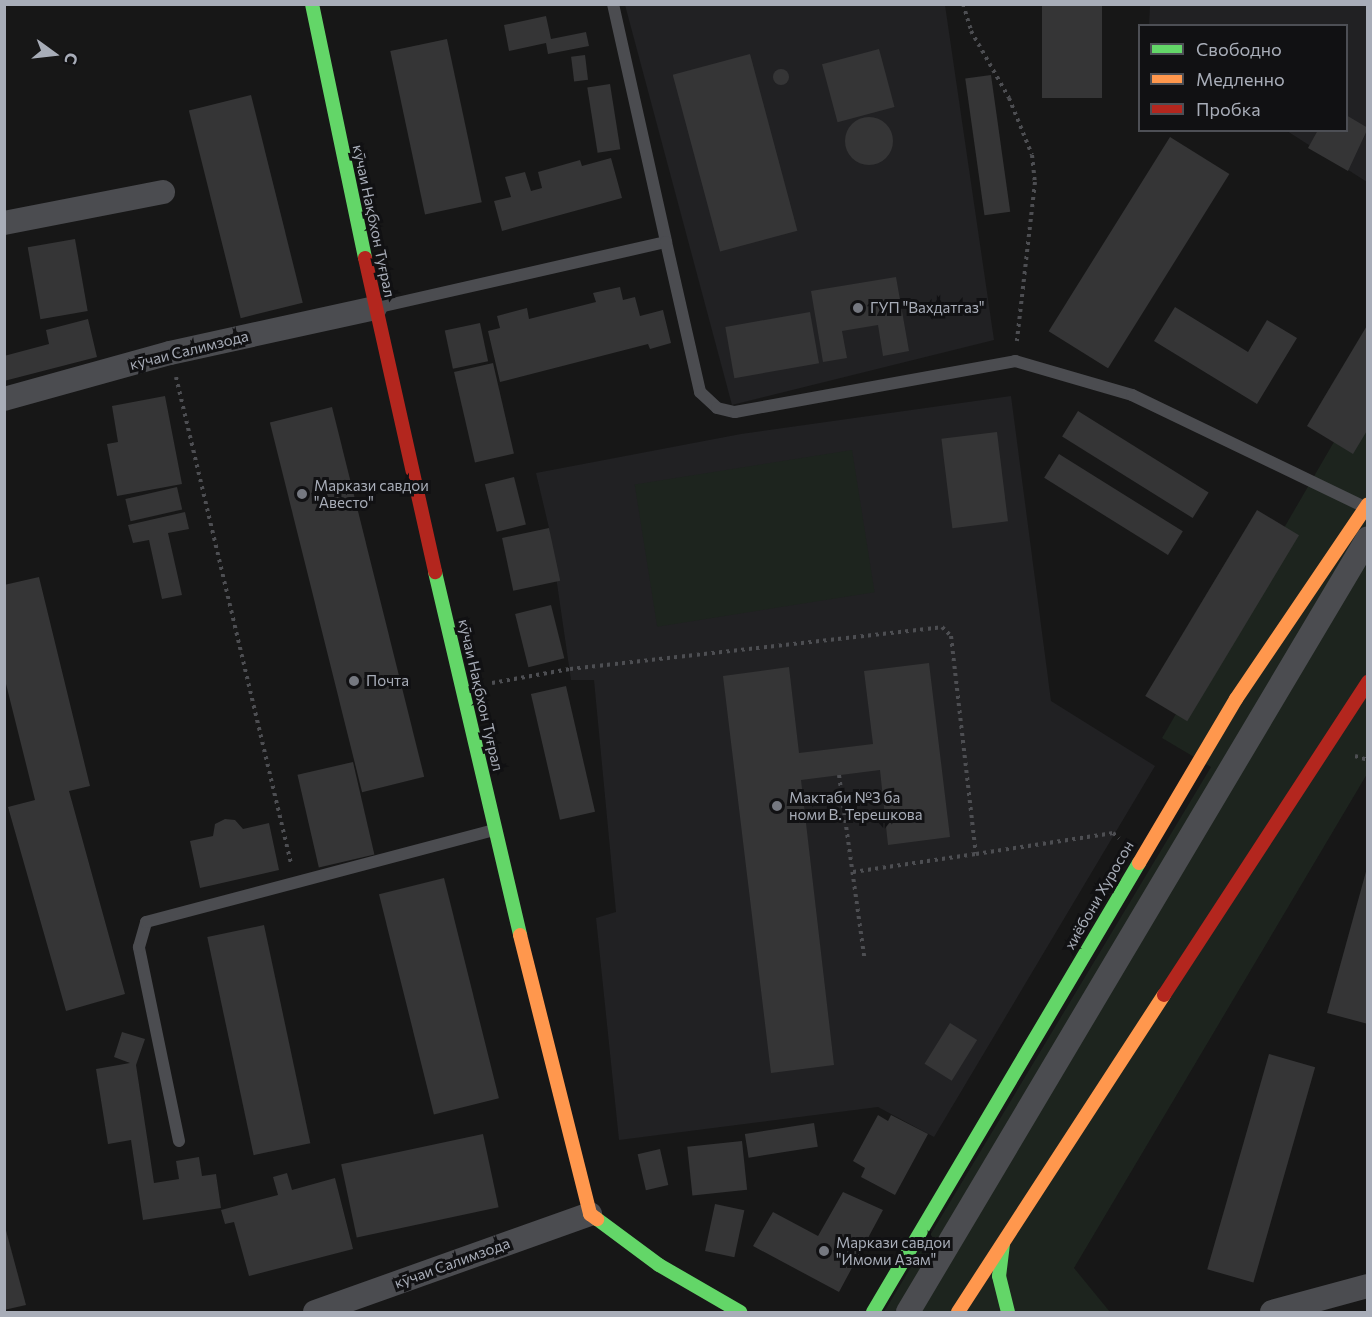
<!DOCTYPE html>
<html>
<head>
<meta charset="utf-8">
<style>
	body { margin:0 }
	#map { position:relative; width:1372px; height:1317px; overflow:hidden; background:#171717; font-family:Commissioner,sans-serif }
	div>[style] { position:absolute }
	.built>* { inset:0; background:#212123 }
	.green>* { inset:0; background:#1d241e; transform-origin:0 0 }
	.building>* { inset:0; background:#353536; transform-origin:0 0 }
	.round { border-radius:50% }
	.path>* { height:4px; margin-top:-2px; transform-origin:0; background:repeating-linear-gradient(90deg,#4d4e52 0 3px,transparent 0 7.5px) }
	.lane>* { height:12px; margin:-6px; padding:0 6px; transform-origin:6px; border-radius:6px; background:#4b4c50 }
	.street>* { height:24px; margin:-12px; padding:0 12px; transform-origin:12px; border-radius:12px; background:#4b4c50 }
	.fast>* { height:14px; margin:-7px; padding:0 7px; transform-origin:7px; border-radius:7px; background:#63d668 }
	.slow>* { height:14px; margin:-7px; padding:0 7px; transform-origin:7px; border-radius:7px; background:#ff974d }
	.jam>* { height:14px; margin:-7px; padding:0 7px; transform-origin:7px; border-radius:7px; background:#b3261e }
	.dots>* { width:16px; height:16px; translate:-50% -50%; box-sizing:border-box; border:3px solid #111113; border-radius:50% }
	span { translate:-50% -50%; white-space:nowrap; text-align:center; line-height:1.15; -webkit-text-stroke:6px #111113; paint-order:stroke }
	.street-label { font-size:15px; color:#a8adb8 }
	.poi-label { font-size:15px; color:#a8adb8 }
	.left { translate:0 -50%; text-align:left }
	.frame { position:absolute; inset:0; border:6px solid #a8adb8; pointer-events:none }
	.legend { position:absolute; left:1138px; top:24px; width:210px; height:108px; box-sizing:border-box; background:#111113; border:2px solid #4d4f55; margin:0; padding:8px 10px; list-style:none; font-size:18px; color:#a8adb8 }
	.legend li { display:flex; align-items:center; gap:12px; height:30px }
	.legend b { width:30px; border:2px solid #4d4f55 }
	.north { position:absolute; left:24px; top:24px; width:60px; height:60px; -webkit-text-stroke:4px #111113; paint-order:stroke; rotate:105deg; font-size:16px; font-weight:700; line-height:24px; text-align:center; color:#a8adb8 }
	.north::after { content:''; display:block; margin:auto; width:21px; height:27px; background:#a8adb8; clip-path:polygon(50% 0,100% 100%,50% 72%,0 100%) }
</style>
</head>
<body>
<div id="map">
	<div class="built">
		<i style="clip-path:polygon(625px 5px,945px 5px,994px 340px,732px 405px)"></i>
		<i style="clip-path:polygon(1150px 5px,1367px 5px,1367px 182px,1287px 131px,1346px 130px,1346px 26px,1149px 26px)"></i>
		<i style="clip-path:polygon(1011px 396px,1051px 701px,1155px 766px,934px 1137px,878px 1107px,619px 1140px,596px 918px,616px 912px,594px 680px,571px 680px,549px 528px,536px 473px,741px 434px)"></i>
	</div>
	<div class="green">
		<i style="clip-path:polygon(1367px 385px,1367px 774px,1074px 1268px,1110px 1312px,884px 1312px,1211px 767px,1162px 738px)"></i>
		<i style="left:852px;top:450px;width:144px;height:220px;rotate:81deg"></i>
	</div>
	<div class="building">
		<i style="left:1042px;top:4px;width:60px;height:94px"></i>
		<i style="clip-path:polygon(546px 16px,551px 39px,586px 32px,589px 46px,548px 54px,546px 43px,509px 51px,504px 25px)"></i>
		<i style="left:447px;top:39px;width:167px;height:58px;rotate:78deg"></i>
		<i style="left:879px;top:49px;width:60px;height:59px;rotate:75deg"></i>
		<i style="left:750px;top:54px;width:183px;height:80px;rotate:75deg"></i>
		<i style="left:585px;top:55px;width:25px;height:14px;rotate:83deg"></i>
		<i class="round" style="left:773px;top:69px;width:16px;height:16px"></i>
		<i style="left:991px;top:75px;width:138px;height:26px;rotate:82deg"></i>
		<i style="left:610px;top:84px;width:66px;height:23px;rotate:81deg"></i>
		<i style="left:251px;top:95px;width:214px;height:64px;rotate:76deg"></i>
		<i style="clip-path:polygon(1346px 115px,1368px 128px,1348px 171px,1308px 148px,1318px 130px,1346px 130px)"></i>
		<i class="round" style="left:845px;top:117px;width:48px;height:48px"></i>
		<i style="left:1170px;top:137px;width:70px;height:229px;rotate:32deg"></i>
		<i style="clip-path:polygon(611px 158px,622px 198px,502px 231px,494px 201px,511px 197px,505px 177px,525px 172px,531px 191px,542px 188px,538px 172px,580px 160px,582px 166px)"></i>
		<i style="left:75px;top:239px;width:73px;height:48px;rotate:80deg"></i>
		<i style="clip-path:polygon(896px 277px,909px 351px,883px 356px,878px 325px,842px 331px,847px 358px,823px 362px,811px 291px)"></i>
		<i style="clip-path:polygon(620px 287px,623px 300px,635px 297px,640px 316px,663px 310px,671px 343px,650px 349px,648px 344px,500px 382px,488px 331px,500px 328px,497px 316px,527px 308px,529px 319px,596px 302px,593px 293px)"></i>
		<i style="clip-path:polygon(1175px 307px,1248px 352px,1267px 320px,1297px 338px,1257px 404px,1154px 341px)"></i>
		<i style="left:810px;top:312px;width:52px;height:86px;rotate:80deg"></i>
		<i style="clip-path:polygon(88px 319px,97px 357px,4px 381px,4px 356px,49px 344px,46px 330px)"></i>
		<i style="left:480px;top:323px;width:39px;height:36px;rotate:78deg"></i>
		<i style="clip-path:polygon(1368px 324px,1368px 429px,1353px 454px,1307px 426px)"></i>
		<i style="left:493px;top:363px;width:93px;height:40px;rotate:77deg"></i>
		<i style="clip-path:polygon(165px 396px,182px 484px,117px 496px,107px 444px,118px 442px,112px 406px)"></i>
		<i style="left:332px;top:407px;width:381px;height:64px;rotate:76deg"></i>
		<i style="left:1078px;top:411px;width:154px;height:30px;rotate:32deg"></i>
		<i style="left:997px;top:432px;width:90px;height:56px;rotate:83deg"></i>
		<i style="left:1059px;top:454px;width:146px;height:28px;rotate:32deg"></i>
		<i style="left:514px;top:477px;width:49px;height:30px;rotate:76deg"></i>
		<i style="left:177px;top:487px;width:23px;height:53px;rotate:77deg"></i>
		<i style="left:1257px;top:510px;width:49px;height:217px;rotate:31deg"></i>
		<i style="clip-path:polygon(185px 512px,189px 529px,168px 533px,182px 595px,162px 599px,149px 540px,133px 543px,128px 525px)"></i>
		<i style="left:549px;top:528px;width:54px;height:48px;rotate:78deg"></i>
		<i style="clip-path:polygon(39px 577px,90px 786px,69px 791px,125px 994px,66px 1011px,8px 807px,35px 800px,4px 676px,4px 585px)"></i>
		<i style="left:551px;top:605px;width:55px;height:37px;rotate:76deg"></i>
		<i style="clip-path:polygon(929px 663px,950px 837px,888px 845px,880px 770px,801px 780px,834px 1065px,771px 1073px,723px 676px,789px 667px,799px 753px,873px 744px,864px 671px)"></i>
		<i style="left:566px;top:686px;width:129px;height:36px;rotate:77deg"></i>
		<i style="left:353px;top:762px;width:95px;height:57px;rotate:77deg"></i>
		<i style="clip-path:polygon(225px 819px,235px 820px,243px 829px,269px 823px,279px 870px,200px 888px,190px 841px,213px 836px,215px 824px)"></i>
		<i style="clip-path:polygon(1367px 868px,1368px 868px,1368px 1024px,1327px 1013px)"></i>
		<i style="left:444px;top:878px;width:227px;height:67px;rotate:76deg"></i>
		<i style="left:264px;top:925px;width:223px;height:58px;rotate:78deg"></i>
		<i style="left:950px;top:1023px;width:32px;height:48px;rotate:32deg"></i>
		<i style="clip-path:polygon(122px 1032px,145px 1039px,136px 1065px,154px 1183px,179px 1179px,176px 1161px,199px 1157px,202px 1176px,216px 1174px,221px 1208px,143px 1220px,131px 1140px,108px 1144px,96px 1069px,130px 1063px,114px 1057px)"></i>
		<i style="left:1269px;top:1054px;width:48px;height:224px;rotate:16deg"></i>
		<i style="clip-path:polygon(878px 1115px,888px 1121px,891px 1115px,928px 1134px,895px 1195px,861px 1177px,865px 1168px,853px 1161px)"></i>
		<i style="left:814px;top:1123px;width:24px;height:70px;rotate:81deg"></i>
		<i style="left:483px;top:1134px;width:75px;height:145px;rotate:78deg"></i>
		<i style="left:742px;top:1141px;width:49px;height:55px;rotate:84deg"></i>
		<i style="left:660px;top:1149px;width:37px;height:23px;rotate:77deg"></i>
		<i style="clip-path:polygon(287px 1173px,292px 1190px,335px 1178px,353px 1249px,249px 1276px,234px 1222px,225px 1224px,221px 1210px,278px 1195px,273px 1177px)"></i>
		<i style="clip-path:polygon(843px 1192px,883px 1210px,839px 1292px,753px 1246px,773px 1212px,818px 1236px)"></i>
		<i style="left:715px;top:1204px;width:30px;height:48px;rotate:12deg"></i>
		<i style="clip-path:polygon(4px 1223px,26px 1305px,4px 1310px)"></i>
	</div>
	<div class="path">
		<i style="left:963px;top:4px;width:28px;rotate:73deg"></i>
		<i style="left:971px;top:31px;width:77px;rotate:60.4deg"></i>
		<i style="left:1009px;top:98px;width:61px;rotate:68deg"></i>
		<i style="left:1032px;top:155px;width:27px;rotate:84deg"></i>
		<i style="left:1035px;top:182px;width:160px;rotate:96.5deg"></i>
		<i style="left:176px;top:377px;width:499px;rotate:76.7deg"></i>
		<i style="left:492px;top:683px;width:79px;rotate:-10.2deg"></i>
		<i style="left:570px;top:669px;width:374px;rotate:-6.4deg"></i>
		<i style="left:942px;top:627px;width:13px;rotate:45deg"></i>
		<i style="left:951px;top:636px;width:219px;rotate:83.5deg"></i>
		<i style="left:976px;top:854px;width:139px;rotate:-8.7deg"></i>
		<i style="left:1113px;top:833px;width:8px;rotate:40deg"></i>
		<i style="left:1355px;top:756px;width:14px;rotate:17deg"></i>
		<i style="left:839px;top:775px;width:183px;rotate:82.1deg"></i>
		<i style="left:853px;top:872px;width:124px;rotate:-8.3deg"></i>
	</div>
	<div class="lane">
		<i style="left:613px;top:4px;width:244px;rotate:77.4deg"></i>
		<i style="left:375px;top:308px;width:298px;rotate:-12.8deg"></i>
		<i style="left:666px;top:242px;width:154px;rotate:77.2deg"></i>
		<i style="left:700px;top:392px;width:23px;rotate:43deg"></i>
		<i style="left:717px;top:408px;width:18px;rotate:13deg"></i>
		<i style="left:735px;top:412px;width:285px;rotate:-10.3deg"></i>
		<i style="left:1015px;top:361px;width:122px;rotate:16.2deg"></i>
		<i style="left:1132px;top:395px;width:259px;rotate:25.7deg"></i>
		<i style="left:179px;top:1141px;width:198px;rotate:-101.7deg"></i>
		<i style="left:139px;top:947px;width:26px;rotate:-74deg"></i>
		<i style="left:146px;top:922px;width:359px;rotate:-14.8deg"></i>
	</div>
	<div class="street">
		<i style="left:4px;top:223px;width:162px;rotate:-11deg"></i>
		<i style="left:4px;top:399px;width:172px;rotate:-15.5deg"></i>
		<i style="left:170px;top:353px;width:210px;rotate:-12.4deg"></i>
		<i style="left:315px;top:1312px;width:292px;rotate:-19.6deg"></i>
		<i style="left:908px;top:1312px;width:900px;rotate:-59.28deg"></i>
		<i style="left:1272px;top:1312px;width:99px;rotate:-15.2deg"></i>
	</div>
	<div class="fast">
		<i style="left:312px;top:4px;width:259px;rotate:78.2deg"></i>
		<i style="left:435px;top:572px;width:373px;rotate:76.8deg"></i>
		<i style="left:597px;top:1219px;width:77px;rotate:36.6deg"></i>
		<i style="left:659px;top:1265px;width:94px;rotate:30.1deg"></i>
		<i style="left:1003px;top:1244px;width:32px;rotate:97deg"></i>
		<i style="left:999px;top:1276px;width:37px;rotate:76deg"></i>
		<i style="left:873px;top:1312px;width:522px;rotate:-59.36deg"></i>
	</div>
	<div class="slow">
		<i style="left:1139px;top:863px;width:191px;rotate:-59.4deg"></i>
		<i style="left:1236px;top:699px;width:235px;rotate:-55.9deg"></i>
		<i style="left:520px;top:935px;width:288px;rotate:75.9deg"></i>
		<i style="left:590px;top:1214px;width:9px;rotate:36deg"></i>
		<i style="left:958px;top:1312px;width:378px;rotate:-57deg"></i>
	</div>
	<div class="jam">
		<i style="left:365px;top:258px;width:322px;rotate:77.4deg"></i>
		<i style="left:1164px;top:995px;width:374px;rotate:-56.9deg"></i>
	</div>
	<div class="dots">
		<i style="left:858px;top:308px;background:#757880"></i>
		<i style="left:302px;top:494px;background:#757880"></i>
		<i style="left:354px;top:681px;background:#757880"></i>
		<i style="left:777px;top:806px;background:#757880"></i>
		<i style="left:824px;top:1251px;background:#757880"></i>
	</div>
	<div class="street-label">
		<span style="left:374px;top:221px;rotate:78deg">кӯчаи Нақбхон Туғрал</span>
		<span style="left:189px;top:350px;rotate:-14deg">кӯчаи Салимзода</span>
		<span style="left:481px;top:695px;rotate:77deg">кӯчаи Нақбхон Туғрал</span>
		<span style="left:1099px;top:895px;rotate:-60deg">хиёбони Хуросон</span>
		<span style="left:452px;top:1263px;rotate:-20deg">кӯчаи Салимзода</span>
	</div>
	<div class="poi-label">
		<span class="left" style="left:870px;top:308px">ГУП "Вахдатгаз"</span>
		<span class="left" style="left:314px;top:494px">Маркази савдои<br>"Авесто"</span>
		<span class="left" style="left:366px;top:681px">Почта</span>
		<span class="left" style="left:789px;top:806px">Мактаби №3 ба<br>номи В. Терешкова</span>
		<span class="left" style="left:836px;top:1251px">Маркази савдои<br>"Имоми Азам"</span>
	</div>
	<div class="frame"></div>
	<ul class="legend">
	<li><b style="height:8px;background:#63d668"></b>Свободно</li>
	<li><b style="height:8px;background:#ff974d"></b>Медленно</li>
	<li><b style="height:8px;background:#b3261e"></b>Пробка</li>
	</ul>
	<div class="north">С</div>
</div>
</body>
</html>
